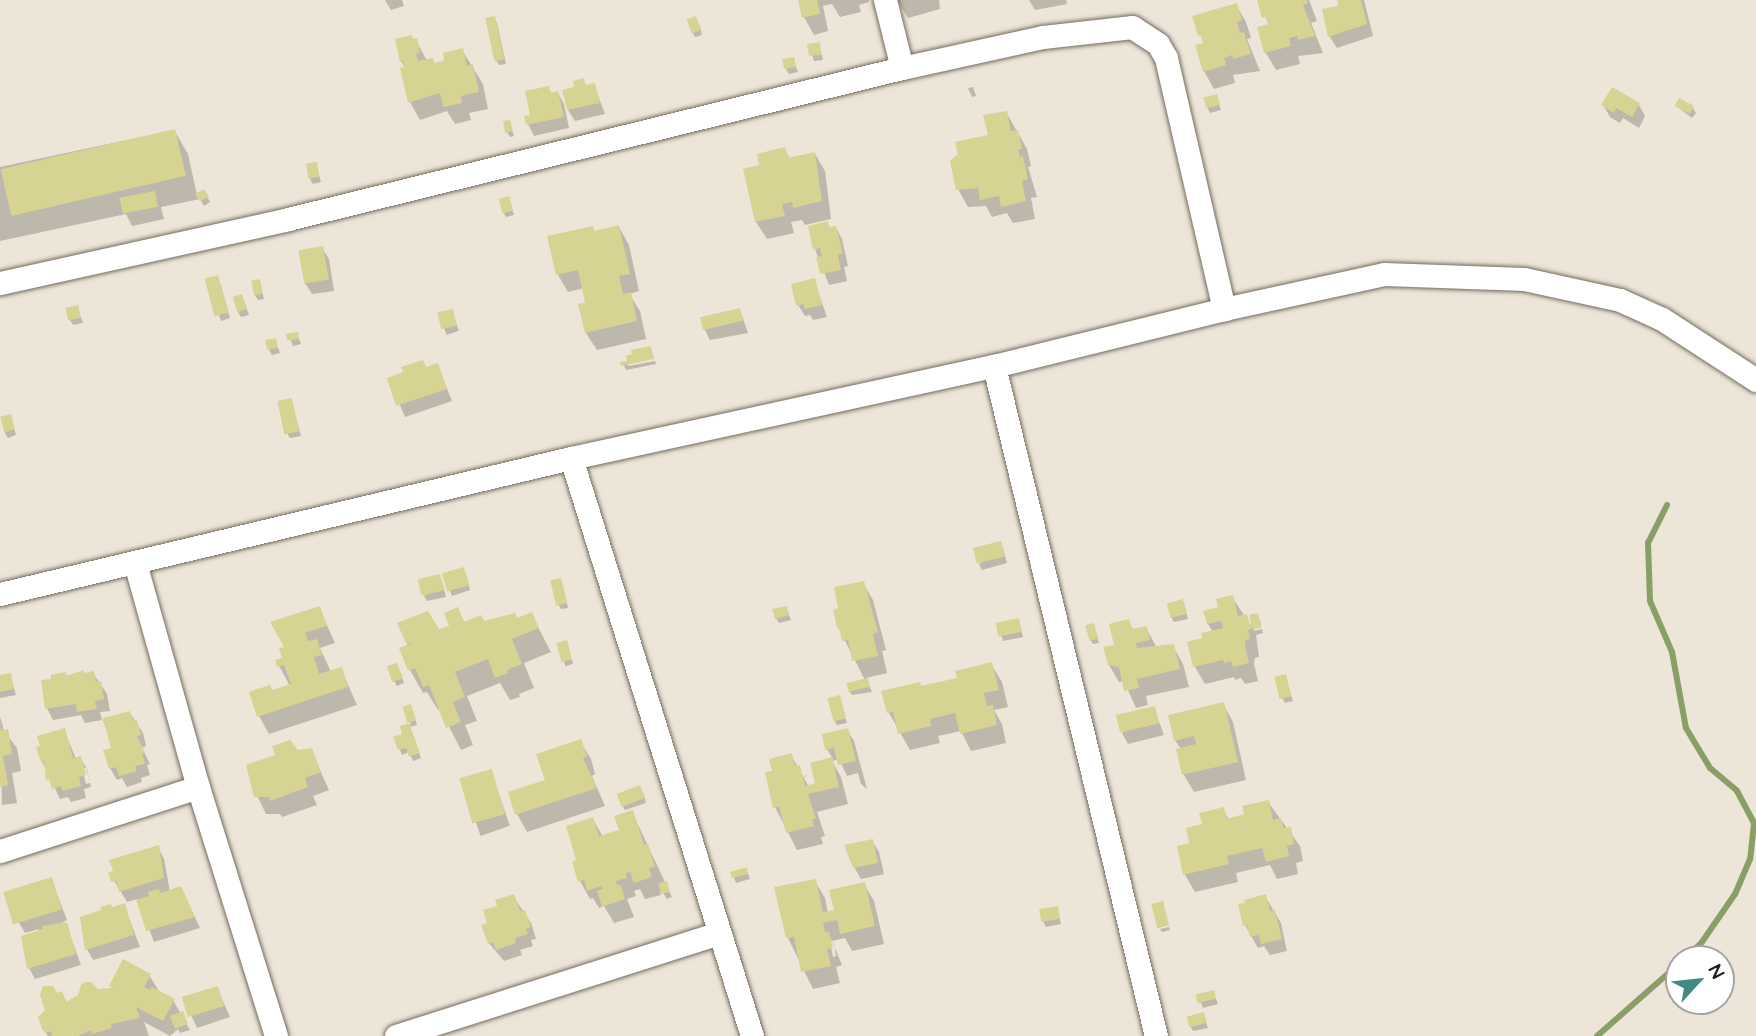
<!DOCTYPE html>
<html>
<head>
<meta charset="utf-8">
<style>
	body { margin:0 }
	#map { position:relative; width:1756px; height:1036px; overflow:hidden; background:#ede5d7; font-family:Quicksand,sans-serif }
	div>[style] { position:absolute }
	.shadow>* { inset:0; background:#0003; transform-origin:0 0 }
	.stream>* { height:6px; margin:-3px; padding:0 3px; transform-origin:3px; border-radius:3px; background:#899f66 }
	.building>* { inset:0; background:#d7d393; transform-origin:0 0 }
	.roads { filter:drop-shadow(0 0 2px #736c5f) drop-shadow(0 0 2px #736c5f) }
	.minor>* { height:23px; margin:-11.5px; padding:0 11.5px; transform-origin:11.5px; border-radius:11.5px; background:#fff }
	span { translate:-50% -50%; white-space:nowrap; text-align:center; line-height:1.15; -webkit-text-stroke:5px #fff; paint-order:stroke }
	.north { position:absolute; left:1665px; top:945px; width:70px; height:70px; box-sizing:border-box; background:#fff; border:2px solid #a5a4a2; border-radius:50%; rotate:63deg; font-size:19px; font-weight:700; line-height:28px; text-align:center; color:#1f1c17 }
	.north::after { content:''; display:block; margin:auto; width:24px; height:32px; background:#428984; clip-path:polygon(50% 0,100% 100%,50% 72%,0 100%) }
</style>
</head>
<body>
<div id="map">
	<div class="shadow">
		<i style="clip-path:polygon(385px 0,402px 0,404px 6px,391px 10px)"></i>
		<i style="clip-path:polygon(800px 0,869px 0,869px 2px,859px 5px,861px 12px,840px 17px,832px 4px,823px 6px,828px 31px,814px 35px,804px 17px)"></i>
		<i style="clip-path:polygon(897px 0,939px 0,940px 9px,908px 18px)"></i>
		<i style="clip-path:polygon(1029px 0,1066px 0,1067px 4px,1035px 10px)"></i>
		<i style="clip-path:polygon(1259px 0,1309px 0,1317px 21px,1311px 23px,1323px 53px,1298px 56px,1300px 64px,1276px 70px,1266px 53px,1259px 28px,1269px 26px)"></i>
		<i style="clip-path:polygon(1338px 0,1364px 0,1373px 36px,1337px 48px,1330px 37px,1324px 11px,1340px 7px)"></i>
		<i style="clip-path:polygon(1236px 5px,1246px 22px,1251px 38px,1247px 39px,1260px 71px,1233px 75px,1235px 83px,1214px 89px,1204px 71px,1204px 44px,1194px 17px)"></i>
		<i style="clip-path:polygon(494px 18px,497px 23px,506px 64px,499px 65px,496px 60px)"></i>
		<i style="clip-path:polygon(699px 23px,702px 35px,695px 37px,692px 32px)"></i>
		<i style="clip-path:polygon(413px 40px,416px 40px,427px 61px,435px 65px,447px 62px,462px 50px,483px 84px,488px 109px,469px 113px,471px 120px,455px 124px,447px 111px,420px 120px,410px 102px,406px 69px,401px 61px)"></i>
		<i style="clip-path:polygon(819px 44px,823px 60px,814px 61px,809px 45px)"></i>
		<i style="clip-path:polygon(793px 59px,798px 72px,789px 74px,786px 69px)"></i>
		<i style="clip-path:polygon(583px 80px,586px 86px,594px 85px,605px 114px,575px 121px,568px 110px)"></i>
		<i style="clip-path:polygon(973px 87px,976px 96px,972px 97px,968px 88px)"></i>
		<i style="clip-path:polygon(548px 88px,552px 94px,558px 93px,564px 104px,569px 128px,534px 136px,528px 124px)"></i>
		<i style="clip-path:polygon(1216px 96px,1221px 110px,1210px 113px,1207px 107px)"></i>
		<i style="clip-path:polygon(1639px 105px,1645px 116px,1639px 128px,1623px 118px,1620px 123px,1610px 117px,1604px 106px)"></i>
		<i style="clip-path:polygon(1676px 106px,1693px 108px,1696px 113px,1692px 118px)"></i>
		<i style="clip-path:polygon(1006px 112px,1027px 149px,1031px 166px,1028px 167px,1037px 197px,1031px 198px,1035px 219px,1013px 223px,1007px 213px,992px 217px,986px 206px,968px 207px,958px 189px)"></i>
		<i style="clip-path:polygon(509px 122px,514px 136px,510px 137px,507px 132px)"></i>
		<i style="clip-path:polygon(174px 130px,188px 154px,197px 195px,204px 191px,210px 202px,204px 206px,200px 199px,161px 207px,164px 219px,132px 226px,126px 214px,0 241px,0 167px)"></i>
		<i style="clip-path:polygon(784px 149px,790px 159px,815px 154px,825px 171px,831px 219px,805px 225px,802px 220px,791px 222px,794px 233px,767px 239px,756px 222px,745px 170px,761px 166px)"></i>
		<i style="clip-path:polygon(316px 164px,321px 182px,313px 184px,310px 179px)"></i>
		<i style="clip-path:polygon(508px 198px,514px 215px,506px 217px,503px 212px)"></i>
		<i style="clip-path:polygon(827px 223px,830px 229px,836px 228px,842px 239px,848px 266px,844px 267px,847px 281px,829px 285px,815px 249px)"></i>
		<i style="clip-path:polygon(619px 227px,629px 245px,639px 291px,629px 294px,640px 311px,646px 339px,597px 350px,586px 333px,587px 304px,584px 288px,568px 292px,558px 275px,594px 233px)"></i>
		<i style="clip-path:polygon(322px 248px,329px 259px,334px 291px,312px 294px,305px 283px)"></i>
		<i style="clip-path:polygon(207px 280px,220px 282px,230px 318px,221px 321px)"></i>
		<i style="clip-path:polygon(814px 280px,827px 317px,813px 320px,810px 315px,805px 316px,798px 305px)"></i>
		<i style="clip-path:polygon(259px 281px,264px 299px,258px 300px,255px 295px)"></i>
		<i style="clip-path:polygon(244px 301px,249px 315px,241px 317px,238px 312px)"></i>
		<i style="clip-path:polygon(77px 307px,83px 323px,73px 325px,70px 320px)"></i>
		<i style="clip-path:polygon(740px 310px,748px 333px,710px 340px,704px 328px)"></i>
		<i style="left:452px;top:311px;width:21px;height:13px;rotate:71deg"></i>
		<i style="clip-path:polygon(297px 334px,301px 344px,293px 346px,289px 335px)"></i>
		<i style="clip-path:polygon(275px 340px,280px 353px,272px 355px,269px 350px)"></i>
		<i style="clip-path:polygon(650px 348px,654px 357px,628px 363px,628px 366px,655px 361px,656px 364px,626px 370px,623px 363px)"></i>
		<i style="clip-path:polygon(437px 365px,452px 401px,405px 417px,389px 379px)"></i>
		<i style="clip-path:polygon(291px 400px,301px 436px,290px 438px,287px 433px)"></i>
		<i style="clip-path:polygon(10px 416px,16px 435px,8px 438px,5px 433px)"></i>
		<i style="clip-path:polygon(1003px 548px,1007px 563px,982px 570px,979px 564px)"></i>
		<i style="clip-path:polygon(466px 574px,470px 590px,452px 596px,444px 575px)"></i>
		<i style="clip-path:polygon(442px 581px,446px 597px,427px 601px,424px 596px)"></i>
		<i style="clip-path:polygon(863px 583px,873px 600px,886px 650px,882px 651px,887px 673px,866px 678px,872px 692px,852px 695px,849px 690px,865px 680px,838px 627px,840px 610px)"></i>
		<i style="clip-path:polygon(563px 586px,568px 608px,561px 609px,558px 604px)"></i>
		<i style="clip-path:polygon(1232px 597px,1252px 627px,1257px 615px,1260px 620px,1261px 626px,1254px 628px,1254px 631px,1262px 629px,1263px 633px,1256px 635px,1259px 657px,1255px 658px,1254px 664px,1258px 681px,1245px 684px,1241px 678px,1235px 680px,1234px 677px,1205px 684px,1195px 667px,1204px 640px,1213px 632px,1208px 624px)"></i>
		<i style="clip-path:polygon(1182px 601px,1188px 619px,1174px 622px,1171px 617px)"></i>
		<i style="clip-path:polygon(319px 608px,335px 643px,320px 648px,331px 672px,341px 669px,357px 705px,269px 734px,259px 716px,272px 691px,290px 686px,277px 662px,285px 659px,286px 648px)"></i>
		<i style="clip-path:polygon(786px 608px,791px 620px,779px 623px,776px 618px)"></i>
		<i style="clip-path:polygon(457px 610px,465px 623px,517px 620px,531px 614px,551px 652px,524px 663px,534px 688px,519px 694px,520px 697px,510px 700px,500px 683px,467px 696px,477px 721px,465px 725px,473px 745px,461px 750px,440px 709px,438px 710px,427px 692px,423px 693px,410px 670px,407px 642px,451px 626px)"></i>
		<i style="clip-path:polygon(1018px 620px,1023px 637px,1003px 641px,998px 624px)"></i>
		<i style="clip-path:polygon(1128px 621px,1134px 631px,1146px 628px,1157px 648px,1173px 646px,1183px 664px,1189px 687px,1146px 696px,1148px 705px,1136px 708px,1124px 681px,1119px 682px,1109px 665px)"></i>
		<i style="clip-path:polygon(1093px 625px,1099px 643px,1093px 644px,1090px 639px)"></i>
		<i style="left:566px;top:642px;width:23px;height:8px;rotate:72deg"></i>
		<i style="clip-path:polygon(991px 664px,1002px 682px,1008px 707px,994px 710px,1002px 724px,1006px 743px,971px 751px,961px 731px,938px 736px,940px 743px,910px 750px,889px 713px,921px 688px,959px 680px)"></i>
		<i style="clip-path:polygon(399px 670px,404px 683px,397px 686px,394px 681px)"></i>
		<i style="clip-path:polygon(93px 673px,107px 694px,110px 711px,100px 712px,102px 720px,85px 723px,81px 715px,53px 720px,47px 708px,53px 677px)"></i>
		<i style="clip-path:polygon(10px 675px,16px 695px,0 698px,0 677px)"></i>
		<i style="clip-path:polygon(1285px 676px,1293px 701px,1285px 703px,1282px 698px)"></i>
		<i style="clip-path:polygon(839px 697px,847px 723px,837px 725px,834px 720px)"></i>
		<i style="clip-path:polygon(1223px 704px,1233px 722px,1246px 780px,1194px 792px,1184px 775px,1181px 749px,1175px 740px)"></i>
		<i style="clip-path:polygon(1154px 708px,1164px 735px,1128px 744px,1122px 733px)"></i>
		<i style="clip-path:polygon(413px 711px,417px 725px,410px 727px,421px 758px,413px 761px,409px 752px,402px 755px,395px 738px,405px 735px,402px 727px,410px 725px)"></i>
		<i style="clip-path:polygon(130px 713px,143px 733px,146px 746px,142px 748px,150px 764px,147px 765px,150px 775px,141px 778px,142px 782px,127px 787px,122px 778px,117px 780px,110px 768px,113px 750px,103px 720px)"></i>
		<i style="clip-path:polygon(0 716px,4px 731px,17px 748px,21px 771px,12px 773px,17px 803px,2px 805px)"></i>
		<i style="clip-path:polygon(evenodd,64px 730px,76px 759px,80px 758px,87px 769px,91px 787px,84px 789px,86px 798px,71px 802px,68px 797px,60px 799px,42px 761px,64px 730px,82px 768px,86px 768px,90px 783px,86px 784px,82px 768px)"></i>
		<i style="clip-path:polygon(847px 730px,854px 741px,867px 789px,861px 784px,858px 773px,847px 776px,839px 759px,832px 761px,841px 777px,848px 804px,817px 812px,825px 836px,821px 837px,823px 844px,797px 850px,775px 807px,774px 772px,791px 755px,809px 787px,818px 785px,812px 764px,833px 759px,827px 749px)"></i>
		<i style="clip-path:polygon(580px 741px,591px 759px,595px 774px,592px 776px,605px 806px,527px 832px,517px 814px)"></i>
		<i style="clip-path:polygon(311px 750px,329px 790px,313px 796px,317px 805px,282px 817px,280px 814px,266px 814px,250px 781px,297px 752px)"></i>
		<i style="left:491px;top:771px;width:58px;height:31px;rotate:71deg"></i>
		<i style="clip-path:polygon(643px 792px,646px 803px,625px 810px,622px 805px)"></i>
		<i style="clip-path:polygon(1268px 802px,1300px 846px,1303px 861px,1296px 863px,1298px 874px,1277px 879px,1270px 865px,1236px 873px,1238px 882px,1195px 892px,1185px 875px,1179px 848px,1191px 844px,1204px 826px,1223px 809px,1229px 820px,1247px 816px)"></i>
		<i style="clip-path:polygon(632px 812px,672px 897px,667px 899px,660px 888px,661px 895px,645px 899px,640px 889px,634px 891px,636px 896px,627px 899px,634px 917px,614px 923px,604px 906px,599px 908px,593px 898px,590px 899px,580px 881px,579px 861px,593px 819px,603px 837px,621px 831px)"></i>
		<i style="clip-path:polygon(872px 841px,879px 852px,884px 874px,861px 879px,854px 867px)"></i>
		<i style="clip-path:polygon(158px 847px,164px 859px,170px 892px,181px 888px,200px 928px,154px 942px,138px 899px,127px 902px,110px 874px)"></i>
		<i style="clip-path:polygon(746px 869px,750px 879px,736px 883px,732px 873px)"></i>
		<i style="clip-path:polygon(51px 879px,67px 920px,58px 925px,66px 924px,81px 965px,35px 979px,29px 968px,39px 929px,25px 933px,18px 921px)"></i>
		<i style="clip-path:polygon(evenodd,815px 881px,825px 898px,828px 913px,836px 911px,864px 884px,874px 901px,884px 944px,852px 951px,845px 938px,832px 941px,842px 965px,836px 967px,840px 983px,813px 989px,788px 938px,815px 881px,829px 937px,834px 944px,836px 956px,833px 957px,829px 937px)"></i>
		<i style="clip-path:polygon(513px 896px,531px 923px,536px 939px,531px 940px,533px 946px,520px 950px,522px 955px,504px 961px,489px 943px,490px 924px,499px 907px)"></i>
		<i style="clip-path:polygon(1265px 896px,1281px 923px,1287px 951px,1270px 955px,1264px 946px,1258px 948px,1245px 925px)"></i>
		<i style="clip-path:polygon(124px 905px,140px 947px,93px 960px,87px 949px)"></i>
		<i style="clip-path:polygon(1057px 908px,1061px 924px,1046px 927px,1043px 921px)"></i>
		<i style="clip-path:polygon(1169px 927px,1170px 930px,1162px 932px,1160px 929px)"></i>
		<i style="clip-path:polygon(149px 975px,160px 993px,173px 1000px,190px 1030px,180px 1033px,178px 1029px,170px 1036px,144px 1022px,149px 1036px,48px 1036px,43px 1029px,56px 995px,62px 993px,67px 1003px)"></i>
		<i style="clip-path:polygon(217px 988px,230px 1017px,197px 1028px,184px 999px)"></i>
		<i style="clip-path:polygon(1213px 992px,1218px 1004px,1203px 1008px,1198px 996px)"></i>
		<i style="clip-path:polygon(1203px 1014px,1208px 1028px,1193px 1031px,1190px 1026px)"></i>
	</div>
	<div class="stream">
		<i style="left:1667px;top:505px;width:42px;rotate:116.6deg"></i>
		<i style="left:1648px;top:543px;width:58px;rotate:88deg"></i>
		<i style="left:1650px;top:601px;width:56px;rotate:66.7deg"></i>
		<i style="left:1672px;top:652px;width:77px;rotate:79.6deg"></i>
		<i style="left:1686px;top:728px;width:47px;rotate:59deg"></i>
		<i style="left:1710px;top:768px;width:35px;rotate:40deg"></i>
		<i style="left:1737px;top:791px;width:36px;rotate:62deg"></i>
		<i style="left:1754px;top:823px;width:36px;rotate:96deg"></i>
		<i style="left:1750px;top:859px;width:38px;rotate:113deg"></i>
		<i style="left:1735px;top:894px;width:58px;rotate:124.5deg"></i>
		<i style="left:1702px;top:942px;width:24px;rotate:135deg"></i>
		<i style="left:1597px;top:1036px;width:109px;rotate:-41.3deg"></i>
	</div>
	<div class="building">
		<i style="clip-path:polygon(798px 0,817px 0,820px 14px,802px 18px)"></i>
		<i style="clip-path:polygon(1257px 0,1307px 0,1308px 3px,1303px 5px,1315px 36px,1298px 40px,1297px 36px,1289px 38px,1291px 46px,1264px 53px,1257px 27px,1268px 24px,1266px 17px,1262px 18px)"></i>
		<i style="clip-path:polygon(1337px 0,1361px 0,1367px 24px,1328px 37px,1322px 9px,1338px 6px)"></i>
		<i style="clip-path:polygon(1237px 3px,1242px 20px,1237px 22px,1240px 33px,1244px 32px,1251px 54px,1233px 59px,1232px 55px,1224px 58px,1226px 65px,1203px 72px,1195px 45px,1203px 43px,1201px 35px,1198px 36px,1192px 16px)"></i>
		<i style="left:495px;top:16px;width:44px;height:10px;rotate:78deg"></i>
		<i style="left:696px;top:16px;width:15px;height:10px;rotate:70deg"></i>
		<i style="clip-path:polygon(412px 35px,413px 39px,417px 38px,420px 53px,416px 54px,418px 61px,433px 58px,434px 63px,444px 61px,443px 53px,463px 48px,467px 66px,473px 64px,479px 92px,461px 96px,462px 103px,443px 107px,440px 93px,408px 103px,400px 68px,405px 67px,403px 61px,400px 62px,395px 39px)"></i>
		<i style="clip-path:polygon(820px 42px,821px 55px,809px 56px,807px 44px)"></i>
		<i style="left:794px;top:57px;width:10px;height:12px;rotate:79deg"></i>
		<i style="clip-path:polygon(584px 78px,585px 85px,595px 83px,600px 103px,567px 110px,562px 90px,574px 87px,573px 81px)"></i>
		<i style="clip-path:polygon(549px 86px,550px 93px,558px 91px,564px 117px,526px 125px,524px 116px,530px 115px,525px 91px)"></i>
		<i style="clip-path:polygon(1612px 87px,1640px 103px,1632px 117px,1616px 108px,1614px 113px,1601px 105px)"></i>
		<i style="left:1217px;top:94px;width:11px;height:14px;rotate:75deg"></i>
		<i style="left:1679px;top:98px;width:17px;height:9px;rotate:28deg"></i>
		<i style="clip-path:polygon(1007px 111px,1011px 131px,1018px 130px,1022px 149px,1018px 149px,1020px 157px,1023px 156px,1028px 179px,1022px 181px,1026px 201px,1001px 207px,999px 196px,980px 200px,978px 188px,956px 190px,950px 161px,958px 154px,955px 142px,988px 135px,983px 115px)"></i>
		<i style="clip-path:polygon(510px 120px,513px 131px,505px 133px,503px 121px)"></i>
		<i style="left:175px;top:129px;width:48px;height:179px;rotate:77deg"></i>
		<i style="clip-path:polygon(785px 147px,788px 158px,815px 152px,822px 201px,793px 208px,792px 202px,782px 204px,785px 216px,755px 222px,743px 169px,759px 165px,757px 154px)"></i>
		<i style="left:317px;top:162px;width:15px;height:11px;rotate:82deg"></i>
		<i style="clip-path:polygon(204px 189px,209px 197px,200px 201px,195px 194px)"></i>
		<i style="left:155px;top:191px;width:16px;height:36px;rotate:79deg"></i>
		<i style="left:509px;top:196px;width:15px;height:11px;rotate:74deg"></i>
		<i style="clip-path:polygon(828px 221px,829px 227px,836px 226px,843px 254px,838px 255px,841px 270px,820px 274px,816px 257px,822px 256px,820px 248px,813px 250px,808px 226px)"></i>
		<i style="clip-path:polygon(619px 225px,630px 274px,619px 276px,623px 294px,631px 292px,637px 321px,585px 333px,578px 304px,585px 303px,578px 270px,556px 275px,547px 236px,593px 226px,594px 231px)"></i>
		<i style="left:323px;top:246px;width:34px;height:25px;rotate:80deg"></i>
		<i style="left:218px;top:275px;width:39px;height:14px;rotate:75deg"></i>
		<i style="clip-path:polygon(815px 278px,822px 305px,805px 309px,803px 304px,796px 306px,791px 284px)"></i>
		<i style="left:260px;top:279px;width:15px;height:9px;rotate:79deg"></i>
		<i style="left:242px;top:294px;width:16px;height:10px;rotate:72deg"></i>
		<i style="left:78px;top:305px;width:13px;height:13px;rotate:77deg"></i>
		<i style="left:740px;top:308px;width:13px;height:41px;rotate:77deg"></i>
		<i style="left:453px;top:309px;width:17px;height:16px;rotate:77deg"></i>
		<i style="left:298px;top:332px;width:7px;height:12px;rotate:82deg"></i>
		<i style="left:276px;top:338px;width:10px;height:11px;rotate:79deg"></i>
		<i style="clip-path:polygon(651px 346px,654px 359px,621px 366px,620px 362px,627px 361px,626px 356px,632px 354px,631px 350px)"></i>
		<i style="clip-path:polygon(423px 360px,426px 367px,438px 363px,447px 389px,396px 406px,387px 378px,403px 372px,401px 367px)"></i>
		<i style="left:292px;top:398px;width:34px;height:15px;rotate:78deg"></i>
		<i style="left:11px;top:414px;width:16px;height:11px;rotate:76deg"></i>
		<i style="left:1001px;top:541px;width:16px;height:29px;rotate:76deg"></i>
		<i style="left:464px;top:567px;width:19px;height:23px;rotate:74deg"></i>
		<i style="left:440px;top:574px;width:17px;height:23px;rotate:77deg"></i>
		<i style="left:561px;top:578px;width:26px;height:11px;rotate:77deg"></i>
		<i style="clip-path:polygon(864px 581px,878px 632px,873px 634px,878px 656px,852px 661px,848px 640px,842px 641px,839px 628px,837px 628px,833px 610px,838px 608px,834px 587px)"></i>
		<i style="clip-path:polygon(1233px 595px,1238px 616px,1247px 614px,1251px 629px,1248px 630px,1250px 639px,1246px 640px,1245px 645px,1249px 663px,1233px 667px,1231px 661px,1224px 663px,1223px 660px,1193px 667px,1187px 642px,1202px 638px,1201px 633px,1223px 628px,1221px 621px,1207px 624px,1203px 611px,1218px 607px,1216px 599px)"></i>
		<i style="left:1183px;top:599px;width:15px;height:17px;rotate:74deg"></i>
		<i style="clip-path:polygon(320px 606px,327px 626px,305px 633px,308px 641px,317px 639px,322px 655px,314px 657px,319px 674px,342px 667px,348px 687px,257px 717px,249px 692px,270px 685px,272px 690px,291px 684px,284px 665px,277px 667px,275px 660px,282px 658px,279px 648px,284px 647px,270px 622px)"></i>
		<i style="clip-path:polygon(787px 606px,789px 615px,775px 619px,772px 609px)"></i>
		<i style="clip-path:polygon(458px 607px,464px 622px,481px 615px,484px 621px,515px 613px,517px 618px,532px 612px,539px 628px,512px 639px,522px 664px,507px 670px,508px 673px,495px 678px,488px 659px,455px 672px,465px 697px,453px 702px,461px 722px,446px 728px,429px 685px,423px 687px,415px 668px,408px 671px,399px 648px,412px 643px,406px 643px,397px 623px,428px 611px,439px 629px,449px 626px,444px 613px)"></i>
		<i style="left:1258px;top:613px;width:15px;height:9px;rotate:79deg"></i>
		<i style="left:1019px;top:618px;width:14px;height:24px;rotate:78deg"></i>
		<i style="clip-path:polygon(1129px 619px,1132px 629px,1147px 626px,1150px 640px,1136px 643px,1137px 648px,1174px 644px,1180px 669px,1137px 679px,1139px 688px,1124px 691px,1119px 667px,1108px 665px,1103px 647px,1114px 645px,1109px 624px)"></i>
		<i style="left:1094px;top:623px;width:16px;height:9px;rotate:75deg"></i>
		<i style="left:567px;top:640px;width:20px;height:11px;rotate:75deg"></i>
		<i style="clip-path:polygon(992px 662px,999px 690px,984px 693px,987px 706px,993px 705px,997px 725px,960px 734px,955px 713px,930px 719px,931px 726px,898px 734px,893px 712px,887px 713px,881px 691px,920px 682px,921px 686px,957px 678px,955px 671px)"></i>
		<i style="clip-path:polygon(397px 663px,403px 678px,392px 682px,387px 666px)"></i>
		<i style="clip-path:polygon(84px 670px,84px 673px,94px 671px,96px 681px,101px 681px,104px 699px,95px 701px,97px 709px,77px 712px,76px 704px,45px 709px,41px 680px,51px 679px,51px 675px,66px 672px,66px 676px)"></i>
		<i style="clip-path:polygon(11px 673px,14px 689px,0 692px,0 675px)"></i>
		<i style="left:1286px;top:674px;width:23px;height:12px;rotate:77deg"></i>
		<i style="left:868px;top:678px;width:9px;height:22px;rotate:77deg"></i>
		<i style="left:840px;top:695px;width:24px;height:13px;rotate:75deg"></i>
		<i style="clip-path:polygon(1224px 702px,1238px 762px,1182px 775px,1176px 749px,1196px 744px,1194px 736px,1174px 741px,1168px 715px)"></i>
		<i style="left:411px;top:704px;width:17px;height:9px;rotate:73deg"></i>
		<i style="left:1155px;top:706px;width:18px;height:40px;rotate:77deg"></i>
		<i style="clip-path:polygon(130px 711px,133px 721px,137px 720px,141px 735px,137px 736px,145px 753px,142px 753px,145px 764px,135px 766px,137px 771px,119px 776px,116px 767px,109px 769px,103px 750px,111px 748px,103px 718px)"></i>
		<i style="clip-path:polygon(409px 723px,420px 753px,409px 757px,406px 748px,398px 750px,393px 737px,402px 734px,400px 726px)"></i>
		<i style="clip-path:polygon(65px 728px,73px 758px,81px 756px,86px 775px,79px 777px,81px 786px,63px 791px,61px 786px,52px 789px,49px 779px,46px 780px,44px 761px,41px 762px,36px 747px,40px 746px,37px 736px)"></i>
		<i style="clip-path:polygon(848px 728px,856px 761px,838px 765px,834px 748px,825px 750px,822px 734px)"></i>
		<i style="clip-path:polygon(8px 729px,12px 754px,3px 756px,8px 785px,0 787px,0 730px)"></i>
		<i style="clip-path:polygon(581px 739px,587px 756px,583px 758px,597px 788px,515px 815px,508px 792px,545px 780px,536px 754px)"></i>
		<i style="clip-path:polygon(290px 740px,298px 750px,312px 748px,321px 772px,305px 778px,308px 787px,270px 801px,268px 797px,254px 797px,246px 765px,275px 755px,272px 746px)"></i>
		<i style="clip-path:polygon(792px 753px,795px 766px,800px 765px,802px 776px,809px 775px,803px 778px,805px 786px,815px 783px,810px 763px,832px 757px,839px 787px,808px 794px,816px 819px,812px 819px,814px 826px,786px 833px,779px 806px,773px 808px,765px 772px,772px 771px,769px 759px)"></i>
		<i style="left:492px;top:769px;width:47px;height:34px;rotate:74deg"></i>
		<i style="left:640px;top:785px;width:14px;height:25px;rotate:69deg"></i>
		<i style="clip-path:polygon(1269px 800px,1273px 820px,1281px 818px,1283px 828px,1291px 827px,1294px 844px,1287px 846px,1289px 856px,1266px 862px,1262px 848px,1227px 856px,1229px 864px,1183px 875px,1177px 846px,1189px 843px,1186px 828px,1202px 824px,1199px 813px,1224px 807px,1227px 819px,1244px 814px,1242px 806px)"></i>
		<i style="clip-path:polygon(633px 810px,644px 845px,648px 843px,655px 867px,649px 868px,652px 877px,634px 883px,630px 872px,626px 873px,627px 878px,616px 881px,617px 885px,621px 885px,625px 899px,602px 907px,597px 891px,603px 889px,602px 886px,587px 891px,584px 880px,578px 882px,572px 862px,576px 860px,566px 826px,593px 817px,599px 836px,619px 830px,614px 816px)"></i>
		<i style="clip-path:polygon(873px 839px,878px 863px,853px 868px,844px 845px)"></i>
		<i style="clip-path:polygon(159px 845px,164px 878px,119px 892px,116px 881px,111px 882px,108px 873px,113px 871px,109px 860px)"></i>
		<i style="clip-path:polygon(747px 867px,748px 874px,732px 878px,730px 872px)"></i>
		<i style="left:52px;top:877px;width:34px;height:51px;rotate:73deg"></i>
		<i style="clip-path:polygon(816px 879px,823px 912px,834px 910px,829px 890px,865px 882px,875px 926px,840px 934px,837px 920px,823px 923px,825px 932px,829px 932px,833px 948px,827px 949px,831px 966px,801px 972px,794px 937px,786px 938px,774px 887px)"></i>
		<i style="left:667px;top:881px;width:11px;height:9px;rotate:75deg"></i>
		<i style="clip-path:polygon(181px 886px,195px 917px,146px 931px,136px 900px,149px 896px,148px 892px,159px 889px,160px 893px)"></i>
		<i style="clip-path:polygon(514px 894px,520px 911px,525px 910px,531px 927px,526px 929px,528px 934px,515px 938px,516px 943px,496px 950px,493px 942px,488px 944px,481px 925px,487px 923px,483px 910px,497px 906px,495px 900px)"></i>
		<i style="clip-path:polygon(1266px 894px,1270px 911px,1275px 910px,1282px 939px,1261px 944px,1259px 935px,1250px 937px,1247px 925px,1243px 926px,1238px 904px,1245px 903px,1244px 900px)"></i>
		<i style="left:1163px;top:901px;width:25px;height:12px;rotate:76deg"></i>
		<i style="clip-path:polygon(125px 903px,134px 935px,85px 950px,80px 917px,101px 910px,100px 907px,111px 904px,112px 907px)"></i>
		<i style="left:1058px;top:906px;width:13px;height:19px;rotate:81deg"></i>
		<i style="clip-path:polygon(67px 922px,76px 954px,27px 969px,21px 936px,43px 929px,42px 926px)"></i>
		<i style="clip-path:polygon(123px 959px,151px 974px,144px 987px,150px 990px,152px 987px,175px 999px,163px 1021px,136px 1007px,140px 1018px,111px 1024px,112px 1028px,92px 1034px,91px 1030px,78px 1036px,52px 1036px,51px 1031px,46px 1033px,42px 1029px,38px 1017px,45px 1010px,40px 995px,43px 986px,53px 986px,57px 993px,62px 991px,66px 1002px,78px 995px,81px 985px,85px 982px,91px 982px,98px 989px,113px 988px,109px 986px)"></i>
		<i style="left:218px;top:986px;width:21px;height:38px;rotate:73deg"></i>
		<i style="left:1214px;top:990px;width:9px;height:19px;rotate:77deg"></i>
		<i style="left:183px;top:1011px;width:14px;height:14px;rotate:69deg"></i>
		<i style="left:1204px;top:1012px;width:11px;height:18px;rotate:75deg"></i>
	</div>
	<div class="roads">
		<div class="minor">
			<i style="left:885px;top:0;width:70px;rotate:76deg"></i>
			<i style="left:0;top:283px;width:295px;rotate:-12.5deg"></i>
			<i style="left:288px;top:219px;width:632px;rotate:-13.82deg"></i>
			<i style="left:902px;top:68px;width:144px;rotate:-12.4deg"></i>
			<i style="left:1043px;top:37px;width:90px;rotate:-6.4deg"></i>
			<i style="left:1132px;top:27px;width:31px;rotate:33deg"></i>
			<i style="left:1158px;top:44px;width:16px;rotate:60deg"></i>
			<i style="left:1166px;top:58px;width:258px;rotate:77deg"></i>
			<i style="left:994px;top:366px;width:689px;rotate:76.41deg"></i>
			<i style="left:571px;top:458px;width:606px;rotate:72.61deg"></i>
			<i style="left:135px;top:563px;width:233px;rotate:74.3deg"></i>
			<i style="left:198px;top:787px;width:261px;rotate:72.6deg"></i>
			<i style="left:0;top:594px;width:587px;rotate:-13.4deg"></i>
			<i style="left:571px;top:458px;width:433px;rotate:-12.3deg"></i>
			<i style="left:994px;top:366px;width:237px;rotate:-13.9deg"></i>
			<i style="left:1224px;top:309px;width:164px;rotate:-12.3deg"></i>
			<i style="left:1384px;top:274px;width:140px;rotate:2deg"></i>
			<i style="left:1524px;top:279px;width:98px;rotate:12.3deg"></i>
			<i style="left:1620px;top:300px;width:46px;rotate:24.3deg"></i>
			<i style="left:1662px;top:319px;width:112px;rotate:33deg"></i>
			<i style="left:0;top:851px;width:208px;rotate:-17.9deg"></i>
			<i style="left:396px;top:1036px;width:339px;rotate:-17.7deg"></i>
		</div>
	</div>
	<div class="north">N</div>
</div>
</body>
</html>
